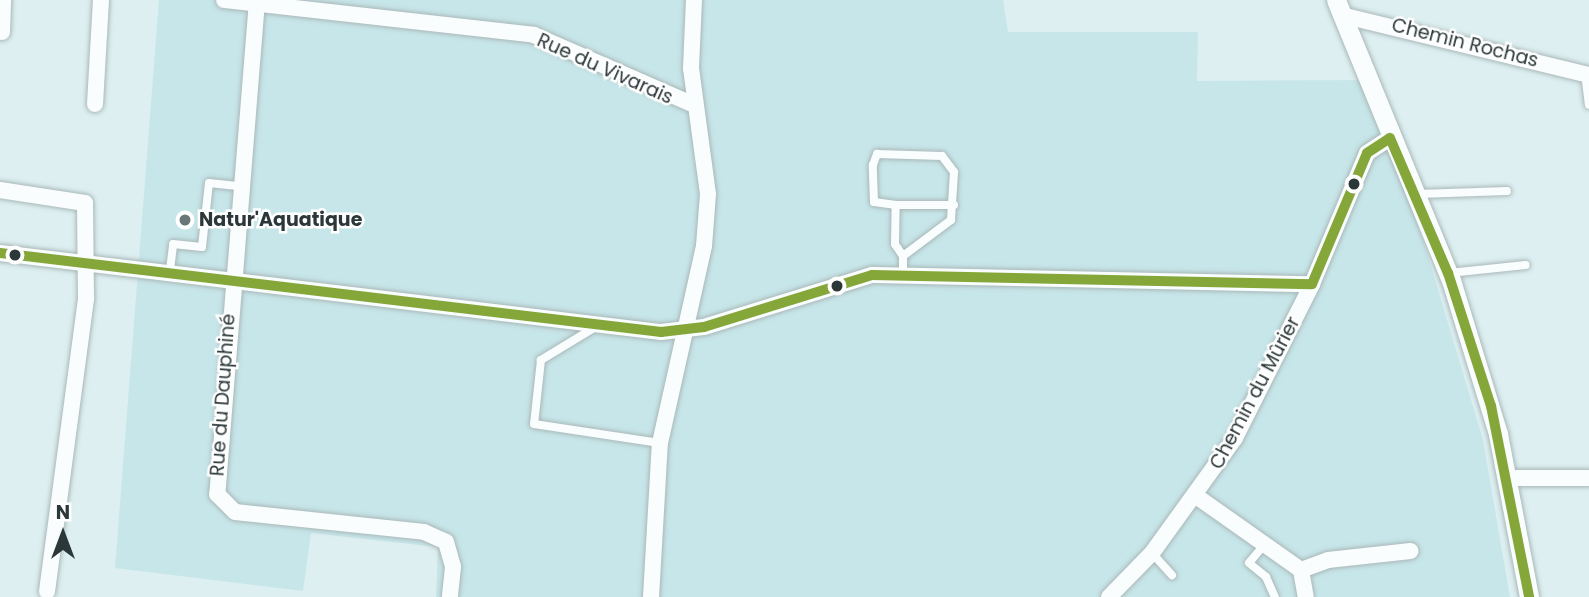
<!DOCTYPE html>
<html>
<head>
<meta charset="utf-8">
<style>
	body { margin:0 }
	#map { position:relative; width:1589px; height:597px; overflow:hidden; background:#ddeff1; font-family:Poppins,sans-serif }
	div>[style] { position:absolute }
	.built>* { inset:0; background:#c7e6e9 }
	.roads { filter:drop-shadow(0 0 2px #aab8b9) drop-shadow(0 0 2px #aab8b9) }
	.service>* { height:8px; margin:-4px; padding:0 4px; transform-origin:4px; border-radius:4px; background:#fafdfd }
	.minor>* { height:16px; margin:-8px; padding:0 8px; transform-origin:8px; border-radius:8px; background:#fafdfd }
	.tertiary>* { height:19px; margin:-9.5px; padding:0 9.5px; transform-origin:9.5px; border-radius:9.5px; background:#fafdfd }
	.bus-1>* { height:10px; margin:-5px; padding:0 5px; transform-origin:5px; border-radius:5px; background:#85a639 }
	.dots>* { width:19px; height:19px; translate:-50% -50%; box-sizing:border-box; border:4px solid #fff; border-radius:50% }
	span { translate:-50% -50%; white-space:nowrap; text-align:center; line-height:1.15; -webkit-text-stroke:5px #fff; paint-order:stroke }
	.street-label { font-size:19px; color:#2b3739 }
	.poi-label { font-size:19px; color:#2b3739; font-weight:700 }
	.left { translate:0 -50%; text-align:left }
	.north { position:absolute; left:28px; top:499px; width:70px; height:70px; -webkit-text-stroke:5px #fff; paint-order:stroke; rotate:0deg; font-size:19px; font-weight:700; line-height:28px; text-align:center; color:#2b3739 }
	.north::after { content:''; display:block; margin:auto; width:24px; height:32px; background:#2b3739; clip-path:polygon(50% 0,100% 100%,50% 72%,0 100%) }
</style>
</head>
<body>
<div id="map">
	<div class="built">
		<i style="clip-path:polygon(159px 0,1003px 0,1008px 32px,1198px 32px,1197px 81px,1375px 80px,1483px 440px,1510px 597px,436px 597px,438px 547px,311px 533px,303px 591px,115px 568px)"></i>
	</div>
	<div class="roads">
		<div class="service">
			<i style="left:1585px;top:73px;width:32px;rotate:83deg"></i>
			<i style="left:1418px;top:194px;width:89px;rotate:-1.9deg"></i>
			<i style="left:896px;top:205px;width:58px"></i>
			<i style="left:903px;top:256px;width:14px;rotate:-124deg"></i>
			<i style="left:895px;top:244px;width:39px;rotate:-89deg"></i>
			<i style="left:896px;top:205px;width:22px;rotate:-172deg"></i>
			<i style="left:874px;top:202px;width:37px;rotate:-92deg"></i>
			<i style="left:873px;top:165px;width:12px;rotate:-70deg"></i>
			<i style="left:877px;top:154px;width:65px;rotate:1.8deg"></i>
			<i style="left:942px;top:156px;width:20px;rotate:53deg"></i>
			<i style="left:954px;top:172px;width:48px;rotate:93.6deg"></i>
			<i style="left:951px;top:220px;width:60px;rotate:143.1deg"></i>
			<i style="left:903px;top:256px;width:18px;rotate:90deg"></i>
			<i style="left:170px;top:270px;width:26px;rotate:-83deg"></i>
			<i style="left:173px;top:244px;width:29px;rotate:6deg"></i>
			<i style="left:202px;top:247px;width:64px;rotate:-83.8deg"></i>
			<i style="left:209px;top:183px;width:31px;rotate:6deg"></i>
			<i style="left:1449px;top:273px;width:77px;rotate:-5.9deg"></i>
			<i style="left:597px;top:326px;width:66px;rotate:148.7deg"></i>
			<i style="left:541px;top:360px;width:64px;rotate:96.2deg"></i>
			<i style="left:534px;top:424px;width:127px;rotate:8.6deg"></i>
			<i style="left:1264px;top:545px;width:23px;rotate:130deg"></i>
			<i style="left:1249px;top:563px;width:22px;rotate:39deg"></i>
			<i style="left:1266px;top:577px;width:22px;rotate:66deg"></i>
			<i style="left:1152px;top:553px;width:30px;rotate:48deg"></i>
		</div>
		<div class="minor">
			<i style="left:224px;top:0;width:312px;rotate:6.4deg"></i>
			<i style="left:534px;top:35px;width:175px;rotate:23.6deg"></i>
			<i style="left:257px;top:1px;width:495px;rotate:94.6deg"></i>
			<i style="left:217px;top:494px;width:25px;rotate:45deg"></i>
			<i style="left:235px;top:512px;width:190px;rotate:6deg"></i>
			<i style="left:424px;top:532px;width:24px;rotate:24deg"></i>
			<i style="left:446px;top:542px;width:26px;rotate:74deg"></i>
			<i style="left:453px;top:567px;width:30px;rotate:96deg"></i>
			<i style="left:1341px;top:15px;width:255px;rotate:13.6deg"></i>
			<i style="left:2px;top:32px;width:32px;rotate:-88deg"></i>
			<i style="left:95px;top:104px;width:104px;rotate:-86.7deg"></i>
			<i style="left:0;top:190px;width:86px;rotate:8.7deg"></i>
			<i style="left:85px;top:203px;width:96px;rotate:89.4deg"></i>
			<i style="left:86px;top:299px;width:295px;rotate:97.6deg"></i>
			<i style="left:0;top:253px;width:666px;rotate:6.82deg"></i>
			<i style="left:661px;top:332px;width:43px;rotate:-6.6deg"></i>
			<i style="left:704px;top:327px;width:176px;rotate:-17.2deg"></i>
			<i style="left:872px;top:275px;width:440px;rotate:1.2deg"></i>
			<i style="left:1509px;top:478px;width:80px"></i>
			<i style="left:1196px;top:496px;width:128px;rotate:35.2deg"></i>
			<i style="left:1301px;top:570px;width:27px;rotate:80deg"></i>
			<i style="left:1301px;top:570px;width:29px;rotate:-20deg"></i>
			<i style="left:1328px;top:560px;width:83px;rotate:-6.2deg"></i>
			<i style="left:651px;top:597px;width:154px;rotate:-86.7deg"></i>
			<i style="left:660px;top:443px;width:202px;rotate:-77.4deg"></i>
			<i style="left:704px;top:246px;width:52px;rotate:-85.6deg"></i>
			<i style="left:708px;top:194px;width:127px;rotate:-97.7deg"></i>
			<i style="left:691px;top:68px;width:68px;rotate:-87.5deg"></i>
			<i style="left:1109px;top:597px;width:62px;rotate:-45.7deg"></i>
			<i style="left:1152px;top:553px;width:142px;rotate:-54.2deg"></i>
			<i style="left:1235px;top:438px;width:172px;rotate:-63.4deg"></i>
			<i style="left:1312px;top:284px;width:142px;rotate:-67.2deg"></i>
			<i style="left:1367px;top:153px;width:27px;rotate:-33deg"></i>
		</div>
		<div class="tertiary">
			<i style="left:1336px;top:0;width:303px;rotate:67.7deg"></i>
			<i style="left:1451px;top:280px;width:161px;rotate:73deg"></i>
			<i style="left:1498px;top:434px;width:166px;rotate:79.2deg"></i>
		</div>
	</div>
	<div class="bus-1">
		<i style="left:1390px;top:138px;width:147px;rotate:66.8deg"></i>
		<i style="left:1448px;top:273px;width:140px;rotate:72.1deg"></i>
		<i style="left:1491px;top:406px;width:195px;rotate:78.7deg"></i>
		<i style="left:0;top:253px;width:666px;rotate:6.82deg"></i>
		<i style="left:661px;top:332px;width:43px;rotate:-6.6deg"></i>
		<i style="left:704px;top:327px;width:176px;rotate:-17.2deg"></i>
		<i style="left:872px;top:275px;width:440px;rotate:1.2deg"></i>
		<i style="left:1312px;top:284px;width:142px;rotate:-67.2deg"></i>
		<i style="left:1367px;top:153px;width:27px;rotate:-33deg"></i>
	</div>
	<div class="dots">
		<i style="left:1354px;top:184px;background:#2b3739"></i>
		<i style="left:185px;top:220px;background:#697779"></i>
		<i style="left:15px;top:255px;background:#2b3739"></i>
		<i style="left:837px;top:286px;background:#2b3739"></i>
	</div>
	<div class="street-label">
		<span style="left:1465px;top:43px;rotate:14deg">Chemin Rochas</span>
		<span style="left:605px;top:69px;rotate:24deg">Rue du Vivarais</span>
		<span style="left:1255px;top:393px;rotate:-62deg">Chemin du Mûrier</span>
		<span style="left:223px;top:395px;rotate:-86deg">Rue du Dauphiné</span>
	</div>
	<div class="poi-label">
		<span class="left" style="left:199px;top:220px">Natur'Aquatique</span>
	</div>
	<div class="north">N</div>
</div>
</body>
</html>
